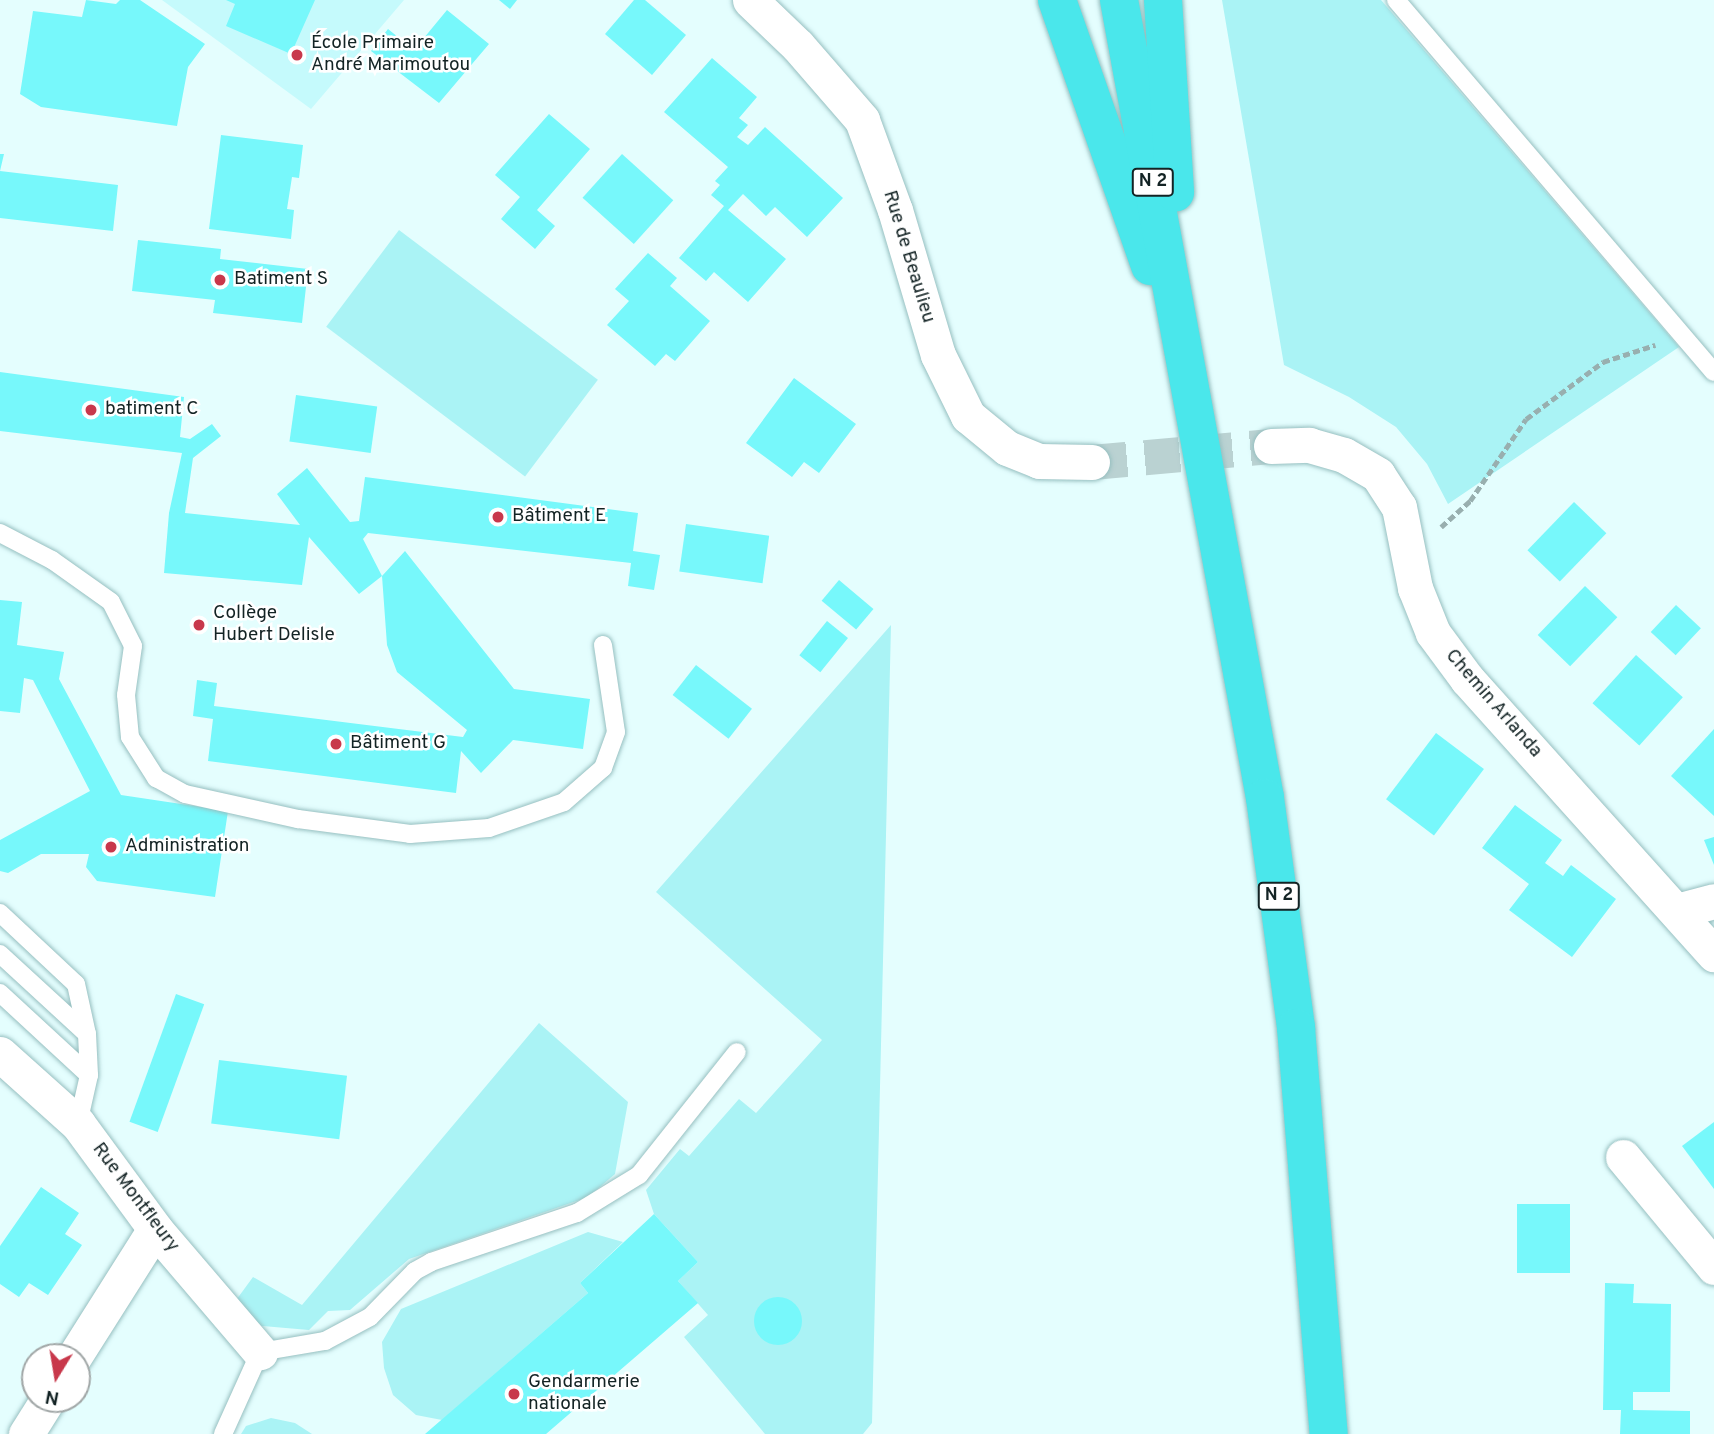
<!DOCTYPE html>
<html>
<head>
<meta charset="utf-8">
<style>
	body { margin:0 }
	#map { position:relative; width:1714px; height:1434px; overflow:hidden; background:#e4fefe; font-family:Overpass,sans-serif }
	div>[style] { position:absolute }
	.built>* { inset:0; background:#c5fafc }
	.green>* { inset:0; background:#aaf3f5; transform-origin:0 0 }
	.building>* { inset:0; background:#77f8fb; transform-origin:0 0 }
	.round { border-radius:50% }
	.minor-tunnel>* { height:35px; margin-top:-17.5px; transform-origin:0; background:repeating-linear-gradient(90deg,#bad2d2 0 35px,transparent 0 53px) }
	.path>* { height:4.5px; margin-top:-2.25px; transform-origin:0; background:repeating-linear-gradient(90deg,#98afaf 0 7px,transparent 0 10.5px) }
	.roads { filter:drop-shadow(0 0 2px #96bfc0) drop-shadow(0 0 2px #96bfc0) }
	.service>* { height:18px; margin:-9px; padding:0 9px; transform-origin:9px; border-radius:9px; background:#fff }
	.minor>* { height:35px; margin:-17.5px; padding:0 17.5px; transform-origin:17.5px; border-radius:17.5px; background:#fff }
	.trunk>* { height:38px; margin:-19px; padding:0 19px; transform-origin:19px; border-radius:19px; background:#4ae7eb }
	.dots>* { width:19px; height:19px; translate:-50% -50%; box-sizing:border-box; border:4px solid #fff; border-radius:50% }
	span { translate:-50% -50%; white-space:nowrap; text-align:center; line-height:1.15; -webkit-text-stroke:5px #fff; paint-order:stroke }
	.shield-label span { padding:2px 5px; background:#fff; border:2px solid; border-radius:5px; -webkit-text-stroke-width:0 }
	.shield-label { font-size:18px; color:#132324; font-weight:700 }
	.poi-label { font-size:19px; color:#132324 }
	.left { translate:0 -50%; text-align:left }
	.street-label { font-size:19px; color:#132324 }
	.north { position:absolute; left:21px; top:1343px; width:70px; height:70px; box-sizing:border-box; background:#fff; border:2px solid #a1a7a7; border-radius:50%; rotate:191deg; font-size:19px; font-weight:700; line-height:28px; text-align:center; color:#132324 }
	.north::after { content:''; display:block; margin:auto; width:24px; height:32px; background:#c8384b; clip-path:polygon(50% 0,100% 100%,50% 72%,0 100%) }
</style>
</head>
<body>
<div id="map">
	<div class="built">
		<i style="clip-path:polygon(162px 0,404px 0,311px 109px)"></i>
	</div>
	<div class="green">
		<i style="clip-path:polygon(1222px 0,1381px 0,1679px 347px,1448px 504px,1427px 464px,1396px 427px,1349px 397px,1284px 365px)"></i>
		<i style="left:399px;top:230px;width:249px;height:121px;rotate:37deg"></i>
		<i style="clip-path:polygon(891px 625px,872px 1423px,863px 1434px,765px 1434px,684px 1337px,708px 1315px,678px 1281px,698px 1262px,654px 1214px,646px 1190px,680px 1149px,689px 1156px,739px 1099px,756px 1113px,822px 1040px,656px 892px)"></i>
		<i style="clip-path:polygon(539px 1023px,628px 1102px,615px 1174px,588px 1197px,409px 1259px,350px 1310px,328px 1311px,309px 1330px,252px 1325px,234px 1303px,253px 1277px,302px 1305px)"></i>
		<i style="clip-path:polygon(588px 1232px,623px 1242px,580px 1283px,588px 1293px,442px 1420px,416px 1415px,393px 1395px,384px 1368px,382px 1342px,401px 1309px)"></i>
		<i style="clip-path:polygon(271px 1418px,295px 1423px,312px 1434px,241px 1434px,246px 1426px)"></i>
	</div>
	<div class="building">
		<i style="clip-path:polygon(86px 0,116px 4px,120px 0,140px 0,205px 44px,188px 67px,177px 126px,41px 107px,20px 94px,33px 11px,82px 17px)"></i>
		<i style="clip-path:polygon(226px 0,315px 0,291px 54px,226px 26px,235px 4px)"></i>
		<i style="clip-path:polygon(499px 0,517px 0,510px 9px)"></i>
		<i style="clip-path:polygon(634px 0,645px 0,686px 35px,652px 75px,605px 34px)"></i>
		<i style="clip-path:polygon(447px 10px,489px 44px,439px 103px,371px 51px,388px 29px,414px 50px)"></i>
		<i style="clip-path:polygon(712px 58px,757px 97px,739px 118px,748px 125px,737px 137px,748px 145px,765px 127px,843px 198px,807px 237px,775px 207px,766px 216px,743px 194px,728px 210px,786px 259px,748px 302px,714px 272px,706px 281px,679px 258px,724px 206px,711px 195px,720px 185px,715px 181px,728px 167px,664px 112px)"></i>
		<i style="clip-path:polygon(549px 114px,590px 149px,537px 210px,555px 226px,535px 249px,501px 219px,520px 197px,495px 175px)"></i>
		<i style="clip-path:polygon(221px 135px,303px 145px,299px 178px,292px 177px,287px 209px,294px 210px,291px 239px,209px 229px)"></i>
		<i style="clip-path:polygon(0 154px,4px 154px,0 171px,118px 185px,113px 231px,0 218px)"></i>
		<i style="left:622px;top:154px;width:69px;height:59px;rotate:42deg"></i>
		<i style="clip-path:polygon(138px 240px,221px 249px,220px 259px,308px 269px,302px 323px,213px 313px,215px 300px,132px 291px)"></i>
		<i style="clip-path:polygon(648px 253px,677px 278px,670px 286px,710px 321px,675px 361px,666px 354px,655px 366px,607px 325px,629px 301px,615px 289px)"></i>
		<i style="clip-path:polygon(0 372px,184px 397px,180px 437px,190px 439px,212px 424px,221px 436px,193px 458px,185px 513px,300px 525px,277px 494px,307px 468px,350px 522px,359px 521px,365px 477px,638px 513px,633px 551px,660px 555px,654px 590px,628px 586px,631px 563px,368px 533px,363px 539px,382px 576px,405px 551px,514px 689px,590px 699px,583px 749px,513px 740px,481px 773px,461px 751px,456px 793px,208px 761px,213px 719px,193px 716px,197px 680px,217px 683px,214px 706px,463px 737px,467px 730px,397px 672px,387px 645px,382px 576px,359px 594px,309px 537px,302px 585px,164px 573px,169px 513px,182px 453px,0 431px)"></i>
		<i style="clip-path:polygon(794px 378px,856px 424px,819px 473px,804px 462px,792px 477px,746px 443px)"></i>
		<i style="left:296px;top:395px;width:82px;height:47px;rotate:8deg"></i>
		<i style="left:1574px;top:502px;width:45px;height:67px;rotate:44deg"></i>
		<i style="left:686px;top:524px;width:84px;height:48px;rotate:8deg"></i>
		<i style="left:839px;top:580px;width:45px;height:27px;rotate:40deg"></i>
		<i style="left:1585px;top:586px;width:45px;height:68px;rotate:44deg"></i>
		<i style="clip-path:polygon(0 600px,22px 602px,17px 645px,64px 652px,59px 679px,121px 795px,228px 811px,215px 897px,97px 881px,86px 867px,89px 854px,41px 854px,8px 873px,0 871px,0 840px,90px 791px,33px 680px,24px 678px,20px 713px,0 711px)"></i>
		<i style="left:1676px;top:605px;width:34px;height:37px;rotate:43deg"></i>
		<i style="left:827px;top:621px;width:27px;height:44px;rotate:39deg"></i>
		<i style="left:1636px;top:655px;width:63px;height:65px;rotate:42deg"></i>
		<i style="left:696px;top:665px;width:71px;height:38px;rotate:38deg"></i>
		<i style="clip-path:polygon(1714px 729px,1714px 816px,1671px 776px)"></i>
		<i style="left:1436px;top:733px;width:60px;height:83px;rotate:37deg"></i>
		<i style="clip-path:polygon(1515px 805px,1562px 840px,1545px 863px,1563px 876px,1571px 865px,1616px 899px,1572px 957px,1509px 910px,1529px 884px,1482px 848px)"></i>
		<i style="clip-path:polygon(1714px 837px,1714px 865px,1704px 840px)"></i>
		<i style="left:176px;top:994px;width:30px;height:136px;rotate:20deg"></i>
		<i style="left:219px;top:1060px;width:129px;height:64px;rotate:7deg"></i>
		<i style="clip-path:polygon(1714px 1122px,1714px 1189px,1682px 1146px)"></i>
		<i style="clip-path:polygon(41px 1187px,79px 1213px,65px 1234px,82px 1245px,48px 1295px,29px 1283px,19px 1297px,0 1284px,0 1246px)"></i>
		<i style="left:1517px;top:1204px;width:53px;height:69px"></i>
		<i style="clip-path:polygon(654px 1214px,698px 1262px,678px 1281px,698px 1303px,546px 1434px,425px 1434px,588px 1293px,580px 1283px)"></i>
		<i style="clip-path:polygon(1605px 1283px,1634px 1284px,1633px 1303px,1671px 1304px,1670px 1392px,1633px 1392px,1633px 1410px,1690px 1411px,1690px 1434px,1620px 1434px,1621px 1410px,1603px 1410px)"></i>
		<i class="round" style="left:754px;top:1297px;width:48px;height:48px"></i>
	</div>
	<div class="minor-tunnel">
		<i style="left:1092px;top:462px;width:180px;rotate:-5.1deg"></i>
	</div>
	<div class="path">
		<i style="left:1441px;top:527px;width:39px;rotate:-42deg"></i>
		<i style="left:1470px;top:501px;width:99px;rotate:-55.7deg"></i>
		<i style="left:1526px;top:419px;width:96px;rotate:-36.5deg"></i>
		<i style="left:1603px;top:362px;width:55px;rotate:-18.1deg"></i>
	</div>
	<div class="roads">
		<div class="service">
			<i style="left:1396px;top:0;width:489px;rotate:49.5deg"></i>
			<i style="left:0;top:533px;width:59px;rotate:27.4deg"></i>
			<i style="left:52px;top:560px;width:72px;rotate:35.4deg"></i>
			<i style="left:111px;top:602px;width:49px;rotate:63.4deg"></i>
			<i style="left:133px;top:646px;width:49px;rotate:98.1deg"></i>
			<i style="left:126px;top:695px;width:42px;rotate:84.6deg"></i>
			<i style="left:130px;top:737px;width:49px;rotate:57.6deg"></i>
			<i style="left:156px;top:778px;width:33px;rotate:29deg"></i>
			<i style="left:185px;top:794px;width:116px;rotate:12.5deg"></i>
			<i style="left:298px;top:819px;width:113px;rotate:7.6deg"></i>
			<i style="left:410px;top:834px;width:79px;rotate:-4.3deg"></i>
			<i style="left:489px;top:828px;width:79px;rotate:-19.1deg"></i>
			<i style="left:564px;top:802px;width:52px;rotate:-41.1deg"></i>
			<i style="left:603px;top:768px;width:38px;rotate:-70deg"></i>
			<i style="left:616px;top:732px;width:88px;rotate:-98.5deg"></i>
			<i style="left:0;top:913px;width:104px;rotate:43.1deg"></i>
			<i style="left:76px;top:984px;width:51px;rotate:77.6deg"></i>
			<i style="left:87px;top:1034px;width:41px;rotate:87.2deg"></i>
			<i style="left:89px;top:1075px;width:50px;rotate:102.7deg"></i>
			<i style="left:0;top:954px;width:118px;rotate:42.6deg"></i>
			<i style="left:0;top:993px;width:121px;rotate:42.7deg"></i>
			<i style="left:223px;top:1434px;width:90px;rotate:-65.7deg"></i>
			<i style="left:260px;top:1352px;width:66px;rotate:-9.6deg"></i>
			<i style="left:325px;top:1341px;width:51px;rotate:-28.1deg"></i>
			<i style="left:370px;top:1317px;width:64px;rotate:-45.6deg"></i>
			<i style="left:415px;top:1271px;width:18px;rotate:-29deg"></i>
			<i style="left:431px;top:1262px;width:154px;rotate:-18.6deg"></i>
			<i style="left:577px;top:1213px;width:73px;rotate:-31.5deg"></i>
			<i style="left:639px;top:1175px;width:157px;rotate:-51.5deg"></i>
		</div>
		<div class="minor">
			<i style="left:750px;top:0;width:66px;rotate:43.8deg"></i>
			<i style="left:798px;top:46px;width:98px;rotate:49.1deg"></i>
			<i style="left:862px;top:120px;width:96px;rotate:69.9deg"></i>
			<i style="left:895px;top:210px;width:151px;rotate:73.5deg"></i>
			<i style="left:938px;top:355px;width:68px;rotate:63.8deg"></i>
			<i style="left:968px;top:416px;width:50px;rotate:39.4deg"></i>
			<i style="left:1007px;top:448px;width:35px;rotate:22deg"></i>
			<i style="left:1039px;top:461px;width:53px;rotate:1.1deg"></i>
			<i style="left:1271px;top:446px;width:38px;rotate:-2deg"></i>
			<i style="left:1309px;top:445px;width:36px;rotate:16deg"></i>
			<i style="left:1344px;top:455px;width:39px;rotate:30deg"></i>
			<i style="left:1378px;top:475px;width:38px;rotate:57deg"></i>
			<i style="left:1399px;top:507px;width:83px;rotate:78.8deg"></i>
			<i style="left:1415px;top:588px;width:48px;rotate:68.2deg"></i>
			<i style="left:1433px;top:633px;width:57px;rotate:53.5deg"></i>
			<i style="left:1467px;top:679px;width:370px;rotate:48.1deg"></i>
			<i style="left:1677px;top:911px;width:38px;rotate:-15deg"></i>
			<i style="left:0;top:1054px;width:105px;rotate:41.9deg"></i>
			<i style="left:78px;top:1124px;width:130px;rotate:53.7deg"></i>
			<i style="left:155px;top:1229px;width:162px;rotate:49.5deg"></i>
			<i style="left:1623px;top:1157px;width:143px;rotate:50.4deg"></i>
			<i style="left:74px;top:1357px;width:151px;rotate:-57.7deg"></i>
			<i style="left:26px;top:1434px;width:41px;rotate:-57.8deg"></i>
		</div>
		<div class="trunk">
			<i style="left:1057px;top:0;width:282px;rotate:70.7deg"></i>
			<i style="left:1119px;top:0;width:811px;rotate:79.63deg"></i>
			<i style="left:1265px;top:798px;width:232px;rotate:82.3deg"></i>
			<i style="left:1296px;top:1028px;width:407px;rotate:85.4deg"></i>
			<i style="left:1163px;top:0;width:193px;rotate:86.4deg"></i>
		</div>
	</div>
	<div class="dots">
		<i style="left:297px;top:55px;background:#c8384b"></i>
		<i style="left:220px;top:280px;background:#c8384b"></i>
		<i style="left:91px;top:410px;background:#c8384b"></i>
		<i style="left:498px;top:517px;background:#c8384b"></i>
		<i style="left:199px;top:625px;background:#c8384b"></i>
		<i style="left:336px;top:744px;background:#c8384b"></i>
		<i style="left:111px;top:847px;background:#c8384b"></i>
		<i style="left:514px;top:1394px;background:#c8384b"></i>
	</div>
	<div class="shield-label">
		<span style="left:1153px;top:182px">N 2</span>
		<span style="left:1279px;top:896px">N 2</span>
	</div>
	<div class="poi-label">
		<span class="left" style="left:311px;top:55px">École Primaire<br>André Marimoutou</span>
		<span class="left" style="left:234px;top:280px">Batiment S</span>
		<span class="left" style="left:105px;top:410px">batiment C</span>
		<span class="left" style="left:512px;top:517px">Bâtiment E</span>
		<span class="left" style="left:213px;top:625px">Collège<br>Hubert Delisle</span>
		<span class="left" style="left:350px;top:744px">Bâtiment G</span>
		<span class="left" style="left:125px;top:847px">Administration</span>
		<span class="left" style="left:528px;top:1394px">Gendarmerie<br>nationale</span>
	</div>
	<div class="street-label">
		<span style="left:908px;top:257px;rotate:73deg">Rue de Beaulieu</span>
		<span style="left:1493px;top:704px;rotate:49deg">Chemin Arlanda</span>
		<span style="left:135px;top:1198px;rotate:53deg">Rue Montfleury</span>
	</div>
	<div class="north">N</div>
</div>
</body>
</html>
